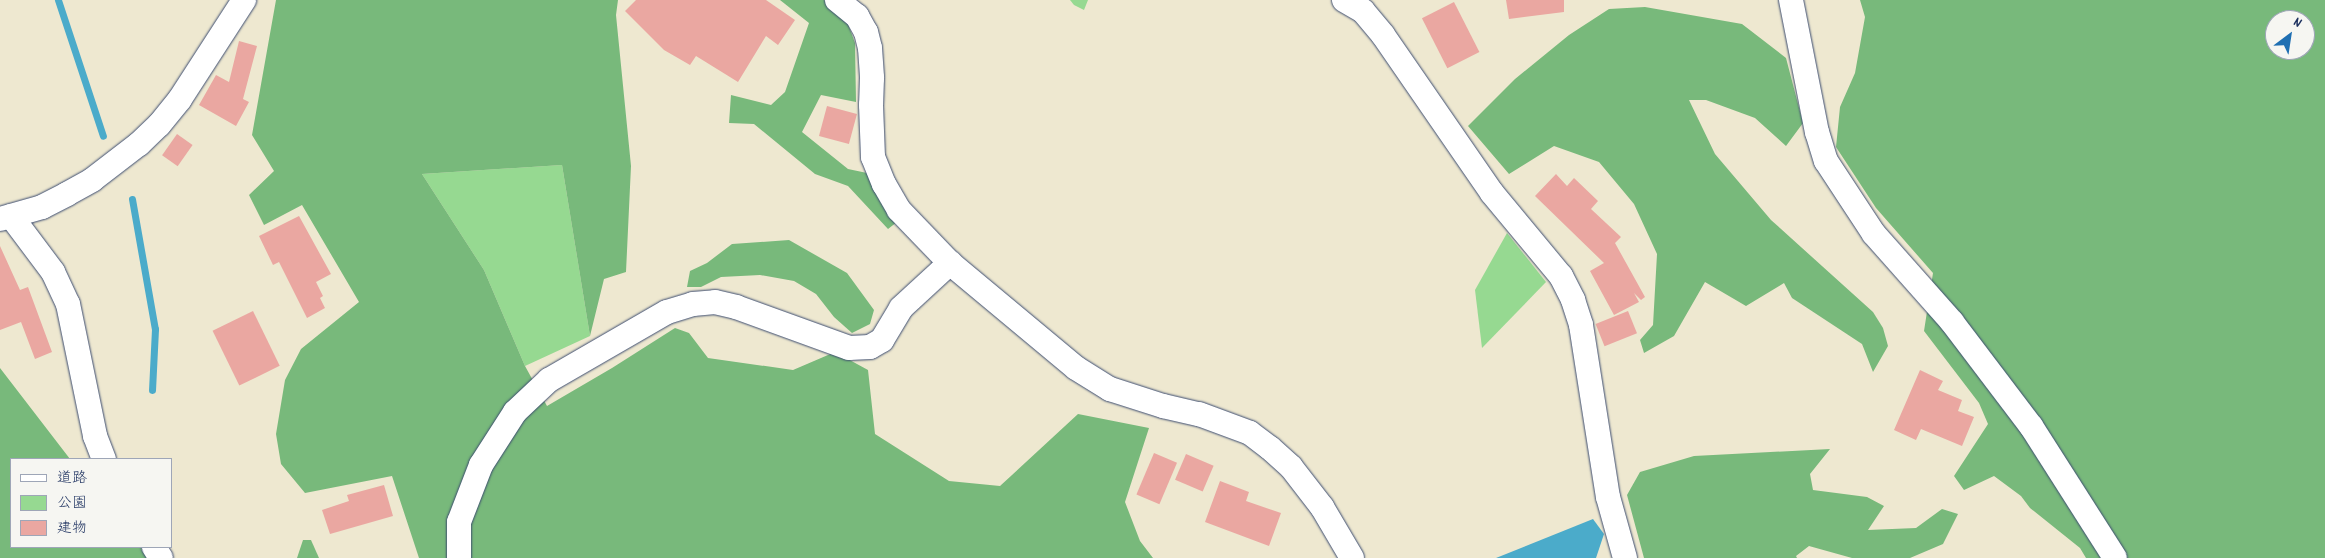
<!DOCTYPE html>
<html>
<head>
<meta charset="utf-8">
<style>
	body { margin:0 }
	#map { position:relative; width:2325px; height:558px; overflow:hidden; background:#eee8d0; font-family:Dekko,"Klee One",sans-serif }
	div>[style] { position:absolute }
	.green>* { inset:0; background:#96d991 }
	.forest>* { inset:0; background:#78b97b }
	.water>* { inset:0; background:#4babca }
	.stream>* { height:7px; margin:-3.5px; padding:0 3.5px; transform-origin:3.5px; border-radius:3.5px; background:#4babca }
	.building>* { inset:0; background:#eaa7a1; transform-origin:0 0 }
	.roads { filter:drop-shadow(0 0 1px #3b4b6f) drop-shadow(0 0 1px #3b4b6f) }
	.minor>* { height:24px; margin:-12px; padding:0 12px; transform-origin:12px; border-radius:12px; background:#fff }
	span { translate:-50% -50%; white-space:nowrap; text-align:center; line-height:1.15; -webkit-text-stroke:4px #f6f6f2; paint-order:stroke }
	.legend { position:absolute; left:10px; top:458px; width:162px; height:90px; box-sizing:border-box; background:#f6f6f2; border:1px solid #9ea6b7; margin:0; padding:6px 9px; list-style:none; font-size:15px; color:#1b2f5e }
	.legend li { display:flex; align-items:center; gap:10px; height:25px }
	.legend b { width:25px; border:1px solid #9ea6b7 }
	.north { position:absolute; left:2265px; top:10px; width:50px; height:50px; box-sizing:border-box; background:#f6f6f2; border:1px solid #9ea6b7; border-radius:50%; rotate:31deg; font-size:14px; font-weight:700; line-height:20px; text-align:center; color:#1b2f5e }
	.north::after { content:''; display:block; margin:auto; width:18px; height:22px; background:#1f6fb2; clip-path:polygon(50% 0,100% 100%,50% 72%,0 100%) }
</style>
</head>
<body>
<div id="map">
	<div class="green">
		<i style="clip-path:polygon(1070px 0,1088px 0,1084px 10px,1074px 5px)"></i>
		<i style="clip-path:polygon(562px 165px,590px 336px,525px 366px,484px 270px,422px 174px)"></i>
		<i style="clip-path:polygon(1507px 233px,1546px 282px,1482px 348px,1475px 290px)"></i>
	</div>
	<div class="forest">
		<i style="clip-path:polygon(276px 0,618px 0,616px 15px,631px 166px,626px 272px,604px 279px,590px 336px,562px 165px,422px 174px,484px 270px,525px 366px,547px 406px,612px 368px,675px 328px,689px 333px,708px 358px,793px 370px,835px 352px,868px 370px,875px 434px,949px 481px,1000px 486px,1078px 414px,1149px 428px,1125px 502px,1140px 541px,1153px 558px,419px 558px,392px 476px,305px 493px,281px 464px,276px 434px,285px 380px,301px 349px,359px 302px,302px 205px,264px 225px,249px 195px,274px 171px,252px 135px)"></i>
		<i style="clip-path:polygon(780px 0,824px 0,847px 21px,855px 43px,856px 102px,821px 95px,802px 132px,848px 169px,867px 173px,897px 222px,888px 229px,848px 186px,815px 174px,754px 124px,729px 123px,731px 95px,771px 105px,785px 92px,809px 23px)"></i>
		<i style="clip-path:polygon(evenodd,1860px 0,2325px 0,2325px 558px,2086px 558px,2080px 548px,2030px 508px,2021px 496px,1994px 476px,1964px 490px,1954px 476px,1988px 424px,1979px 403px,1924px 331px,1933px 273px,1876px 208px,1836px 147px,1840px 107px,1855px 73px,1865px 17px,1860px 0,2275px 20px,2305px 20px,2305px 50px,2275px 50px,2275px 20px)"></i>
		<i style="clip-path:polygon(1645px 7px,1742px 24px,1786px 58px,1803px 123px,1786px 146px,1755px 118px,1706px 100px,1689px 100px,1715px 154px,1771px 220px,1873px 312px,1883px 328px,1888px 346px,1873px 372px,1862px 344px,1792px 298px,1784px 283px,1746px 306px,1705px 282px,1674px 336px,1644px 353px,1640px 340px,1653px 325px,1657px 254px,1634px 204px,1599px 162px,1554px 146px,1509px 174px,1468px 126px,1515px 79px,1569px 35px,1609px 9px)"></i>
		<i style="clip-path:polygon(789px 240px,847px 273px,874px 310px,870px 324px,852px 333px,834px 317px,816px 294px,794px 281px,760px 275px,721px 277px,701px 287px,687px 287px,690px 271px,707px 263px,732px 244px)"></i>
		<i style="clip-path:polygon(0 368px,70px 459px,11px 459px,11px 547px,141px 547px,147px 558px,0 558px)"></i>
		<i style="clip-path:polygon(1830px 449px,1810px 474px,1813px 490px,1867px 497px,1884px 506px,1868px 530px,1916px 528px,1942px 509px,1958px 514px,1943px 544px,1910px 558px,1852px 558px,1809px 546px,1796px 556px,1797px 558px,1644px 558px,1627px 495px,1640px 472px,1694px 456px)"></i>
		<i style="clip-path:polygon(303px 540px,311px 540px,319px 558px,297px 558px)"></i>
	</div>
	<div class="water">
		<i style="clip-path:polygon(1593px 519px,1604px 534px,1596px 558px,1496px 558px)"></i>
	</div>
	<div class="stream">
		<i style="left:58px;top:0;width:143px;rotate:71.7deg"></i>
		<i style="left:132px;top:199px;width:132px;rotate:80deg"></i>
		<i style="left:155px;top:329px;width:61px;rotate:92.8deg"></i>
	</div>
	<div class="building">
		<i style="clip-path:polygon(636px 0,766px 0,795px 20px,778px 45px,766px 36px,738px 82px,696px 56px,690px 65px,664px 50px,625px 11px)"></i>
		<i style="clip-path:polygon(1506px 0,1564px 0,1564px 12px,1509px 19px)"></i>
		<i style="left:1454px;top:2px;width:56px;height:36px;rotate:63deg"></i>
		<i style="clip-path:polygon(239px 41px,257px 46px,243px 99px,249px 102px,236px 126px,199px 105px,216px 75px,229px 82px)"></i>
		<i style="left:827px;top:106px;width:31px;height:31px;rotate:15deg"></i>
		<i style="left:177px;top:134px;width:19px;height:26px;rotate:35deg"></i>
		<i style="clip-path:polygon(1556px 174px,1567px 186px,1574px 178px,1598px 201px,1591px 209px,1621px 237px,1615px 243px,1645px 297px,1641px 300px,1634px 293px,1639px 302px,1614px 315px,1590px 271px,1604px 263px,1535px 196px)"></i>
		<i style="clip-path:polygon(299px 216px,331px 274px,316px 282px,323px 296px,320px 298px,325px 308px,307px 318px,279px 262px,273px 265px,259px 236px)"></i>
		<i style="clip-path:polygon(0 246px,20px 290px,28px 287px,52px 352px,35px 359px,21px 322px,0 330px)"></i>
		<i style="left:253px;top:311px;width:61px;height:45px;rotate:64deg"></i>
		<i style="left:1628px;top:311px;width:24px;height:35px;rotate:68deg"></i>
		<i style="clip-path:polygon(1920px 370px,1943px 381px,1938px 390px,1962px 400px,1958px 411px,1974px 417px,1962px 446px,1921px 429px,1916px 440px,1894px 430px)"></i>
		<i style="left:1154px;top:453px;width:25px;height:45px;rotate:23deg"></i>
		<i style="left:1186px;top:454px;width:30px;height:28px;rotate:23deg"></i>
		<i style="clip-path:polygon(1220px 481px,1249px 492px,1246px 501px,1281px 513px,1269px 546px,1205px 522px)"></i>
		<i style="clip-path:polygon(384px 485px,393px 516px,330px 534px,322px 510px,349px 501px,347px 495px)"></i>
	</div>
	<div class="roads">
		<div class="minor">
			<i style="left:837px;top:0;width:26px;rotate:39deg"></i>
			<i style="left:857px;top:16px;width:18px;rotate:61deg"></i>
			<i style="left:866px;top:32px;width:16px;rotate:76deg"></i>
			<i style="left:870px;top:48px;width:30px;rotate:86deg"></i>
			<i style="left:872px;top:78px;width:27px;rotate:92deg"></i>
			<i style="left:871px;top:105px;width:52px;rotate:87.8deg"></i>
			<i style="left:873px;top:157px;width:29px;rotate:68deg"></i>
			<i style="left:884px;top:184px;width:30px;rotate:60deg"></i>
			<i style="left:899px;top:210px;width:74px;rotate:46.1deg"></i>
			<i style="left:950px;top:263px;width:164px;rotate:39.8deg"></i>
			<i style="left:1076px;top:368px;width:40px;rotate:32deg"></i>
			<i style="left:1110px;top:389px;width:56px;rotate:17.8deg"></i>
			<i style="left:1163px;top:406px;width:37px;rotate:13deg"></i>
			<i style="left:1199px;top:414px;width:54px;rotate:20.4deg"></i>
			<i style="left:1250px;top:433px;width:25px;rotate:37deg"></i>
			<i style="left:1270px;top:448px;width:28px;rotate:42deg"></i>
			<i style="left:1291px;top:467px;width:51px;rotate:52.2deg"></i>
			<i style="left:1322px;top:507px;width:59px;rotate:59.5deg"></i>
			<i style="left:1344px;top:0;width:22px;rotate:30deg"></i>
			<i style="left:1363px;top:11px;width:31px;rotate:50deg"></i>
			<i style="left:1383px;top:35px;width:192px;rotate:55.4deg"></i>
			<i style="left:1492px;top:193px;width:108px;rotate:50.3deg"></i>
			<i style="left:1561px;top:276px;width:27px;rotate:63deg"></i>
			<i style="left:1573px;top:300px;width:26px;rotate:72deg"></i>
			<i style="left:1581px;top:325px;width:174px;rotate:81.1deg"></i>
			<i style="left:1608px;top:497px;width:63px;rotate:74.4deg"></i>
			<i style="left:1791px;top:0;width:135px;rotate:78.9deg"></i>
			<i style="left:1817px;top:132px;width:30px;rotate:73deg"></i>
			<i style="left:1826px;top:161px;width:87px;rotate:56.7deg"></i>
			<i style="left:1874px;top:234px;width:118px;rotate:48.4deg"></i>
			<i style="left:1952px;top:322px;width:131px;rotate:52.8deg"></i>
			<i style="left:2031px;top:426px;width:156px;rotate:57.5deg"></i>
			<i style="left:11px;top:216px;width:70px;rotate:53.1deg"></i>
			<i style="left:53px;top:272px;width:35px;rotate:65deg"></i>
			<i style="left:68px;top:304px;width:135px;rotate:78.4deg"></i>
			<i style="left:95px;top:436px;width:25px;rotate:69deg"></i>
			<i style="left:0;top:219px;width:44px;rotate:-15.9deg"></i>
			<i style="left:42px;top:207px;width:28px;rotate:-27deg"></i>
			<i style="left:67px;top:194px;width:29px;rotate:-29deg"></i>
			<i style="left:92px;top:180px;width:59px;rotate:-37.5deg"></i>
			<i style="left:139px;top:144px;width:28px;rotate:-44deg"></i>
			<i style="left:159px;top:125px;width:33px;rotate:-51deg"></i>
			<i style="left:180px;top:99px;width:118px;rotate:-57.1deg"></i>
			<i style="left:154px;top:547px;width:13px;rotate:58deg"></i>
			<i style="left:459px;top:558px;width:36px;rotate:-90deg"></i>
			<i style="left:459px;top:522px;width:61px;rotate:-68.9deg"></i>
			<i style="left:481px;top:465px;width:63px;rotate:-57.3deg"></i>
			<i style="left:515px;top:412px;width:47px;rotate:-43.3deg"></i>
			<i style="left:549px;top:380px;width:136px;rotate:-30deg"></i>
			<i style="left:667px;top:312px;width:27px;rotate:-17deg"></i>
			<i style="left:693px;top:304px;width:22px;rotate:-5deg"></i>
			<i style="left:715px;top:302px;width:22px;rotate:13deg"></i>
			<i style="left:736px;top:307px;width:120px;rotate:19.9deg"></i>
			<i style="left:849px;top:348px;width:21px;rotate:-3deg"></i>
			<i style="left:870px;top:347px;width:14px;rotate:-30deg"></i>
			<i style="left:882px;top:340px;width:37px;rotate:-59deg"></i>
			<i style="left:901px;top:308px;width:67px;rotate:-42.6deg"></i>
		</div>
	</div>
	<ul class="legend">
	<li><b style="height:6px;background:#fff"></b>道路</li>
	<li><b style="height:14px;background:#96d991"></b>公園</li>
	<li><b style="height:14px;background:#eaa7a1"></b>建物</li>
	</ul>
	<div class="north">N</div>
</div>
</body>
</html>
